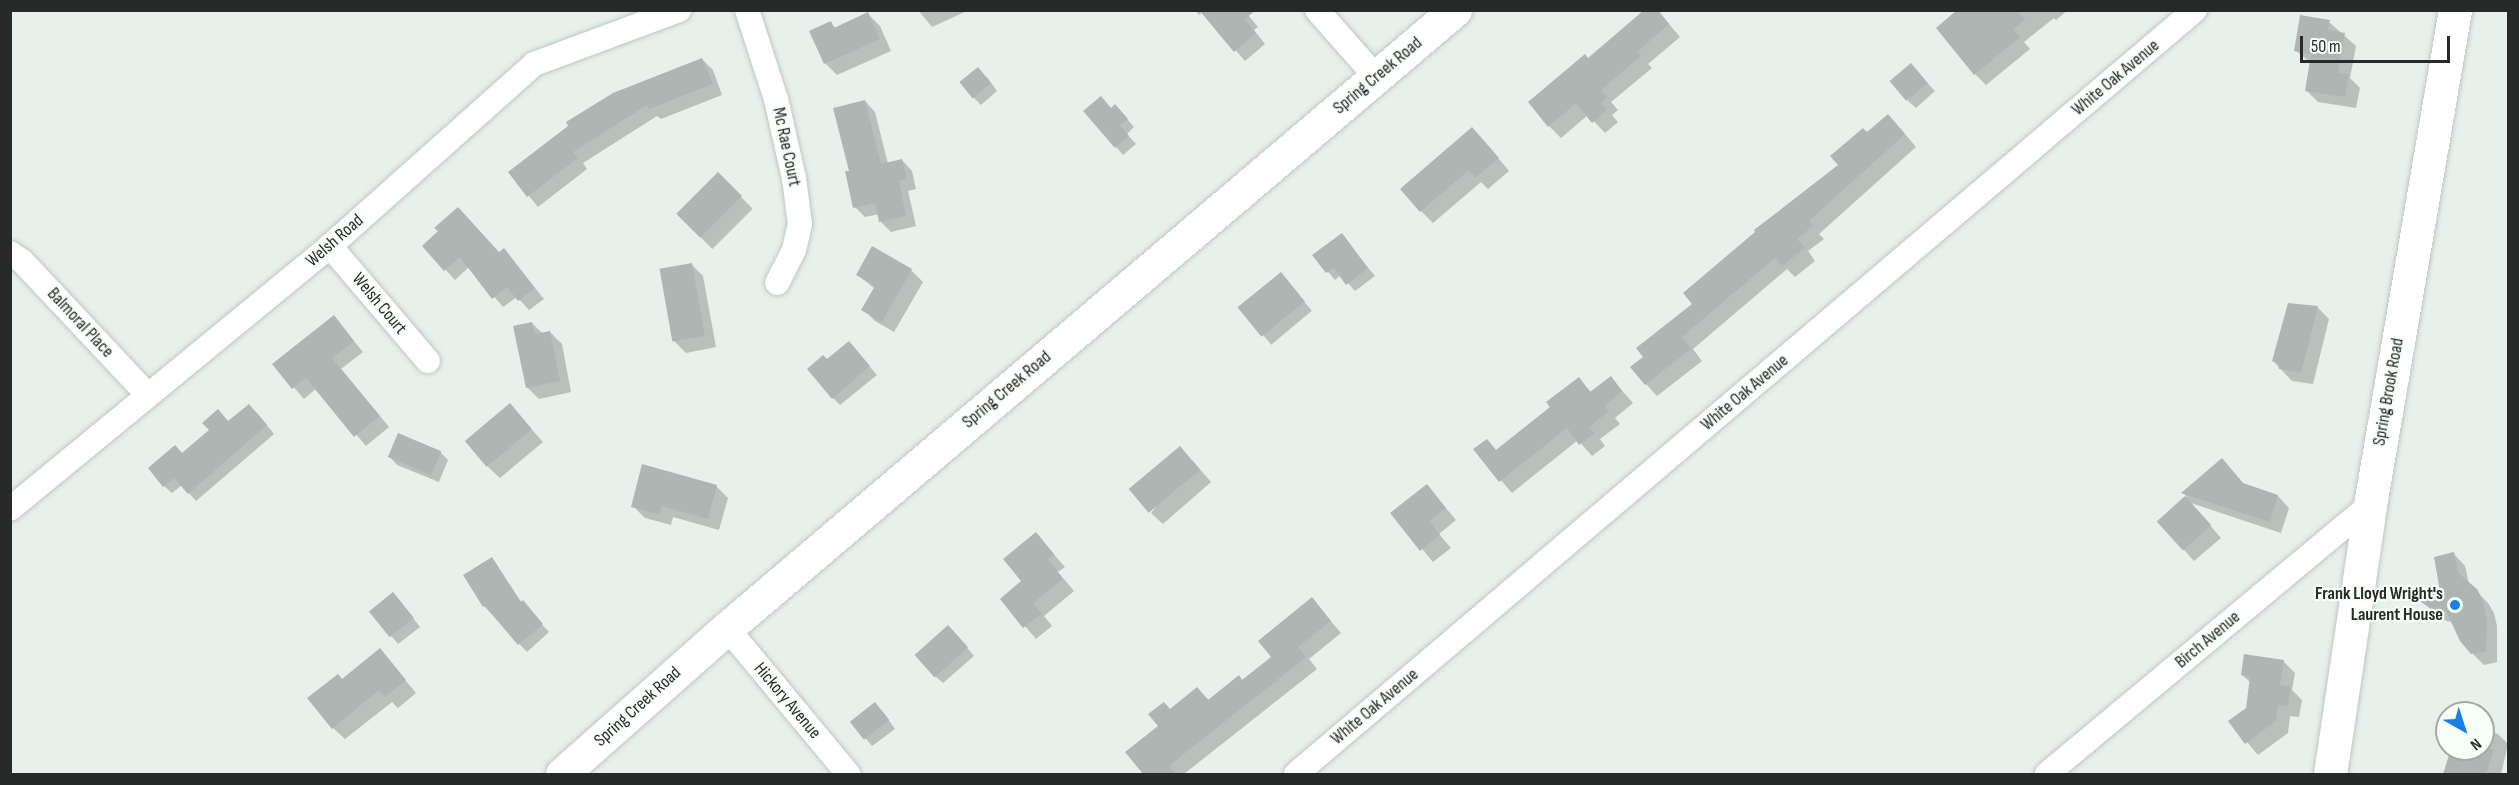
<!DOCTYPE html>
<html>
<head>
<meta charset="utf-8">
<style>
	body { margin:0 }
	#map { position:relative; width:2519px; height:785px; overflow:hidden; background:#e8f0eb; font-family:"Sofia Sans Condensed",sans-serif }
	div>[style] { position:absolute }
	.shadow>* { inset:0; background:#0003; transform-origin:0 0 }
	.building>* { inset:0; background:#adb6b3; transform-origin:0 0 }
	.roads { filter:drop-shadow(0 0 2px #c0c7c2) drop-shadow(0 0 2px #c0c7c2) }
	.street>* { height:24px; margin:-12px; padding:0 12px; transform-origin:12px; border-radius:12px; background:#fff }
	.secondary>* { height:33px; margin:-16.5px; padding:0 16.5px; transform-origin:16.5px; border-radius:16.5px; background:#fff }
	.dots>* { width:16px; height:16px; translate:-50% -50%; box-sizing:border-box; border:3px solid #f6fef8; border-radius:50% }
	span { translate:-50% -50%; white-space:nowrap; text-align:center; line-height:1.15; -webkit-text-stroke:4.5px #f6fef8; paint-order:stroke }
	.street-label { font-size:18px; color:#272a28 }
	.poi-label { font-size:18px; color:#272a28; font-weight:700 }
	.right { translate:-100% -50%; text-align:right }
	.frame { position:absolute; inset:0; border:12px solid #272a28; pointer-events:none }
	.north { position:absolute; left:2435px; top:701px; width:60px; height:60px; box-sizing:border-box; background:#f6fef8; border:2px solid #a3a9a5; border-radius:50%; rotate:141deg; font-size:16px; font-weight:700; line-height:24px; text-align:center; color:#272a28 }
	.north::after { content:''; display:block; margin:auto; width:21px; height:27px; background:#197ee6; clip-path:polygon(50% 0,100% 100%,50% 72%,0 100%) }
	.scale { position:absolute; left:2300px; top:36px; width:150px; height:27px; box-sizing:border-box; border:3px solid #272a28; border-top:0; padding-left:8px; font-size:18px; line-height:21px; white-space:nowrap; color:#272a28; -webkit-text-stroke:4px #f6fef8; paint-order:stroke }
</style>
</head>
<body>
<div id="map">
	<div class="shadow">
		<i style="clip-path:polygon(918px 10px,969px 10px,932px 27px)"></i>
		<i style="clip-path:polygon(1195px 10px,1244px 10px,1258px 27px,1254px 30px,1265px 44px,1245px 61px,1202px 12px,1199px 15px)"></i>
		<i style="clip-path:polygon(1970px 10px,2068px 10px,2056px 20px,2054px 18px,2024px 42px,2030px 49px,1986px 85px,1975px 74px)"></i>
		<i style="clip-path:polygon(868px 14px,880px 26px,891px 51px,837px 75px,825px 63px,830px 23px,836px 28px)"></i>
		<i style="clip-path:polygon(1663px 17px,1680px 37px,1648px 64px,1652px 68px,1611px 102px,1618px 110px,1612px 115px,1618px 122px,1605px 133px,1588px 115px,1561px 138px,1549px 126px,1588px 59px)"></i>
		<i style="clip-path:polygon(2329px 22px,2356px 46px,2350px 78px,2360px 88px,2356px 108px,2318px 102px,2306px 90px,2311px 63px,2295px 50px)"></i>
		<i style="clip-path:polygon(702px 59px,713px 70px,722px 95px,661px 119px,657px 116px,583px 163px,587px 169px,538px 207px,510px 173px)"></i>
		<i style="clip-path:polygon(1918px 73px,1935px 91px,1916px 108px,1908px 101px)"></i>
		<i style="clip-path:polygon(986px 76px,997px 91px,981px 105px,973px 97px)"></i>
		<i style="clip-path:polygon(865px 101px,875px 112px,888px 164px,902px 160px,912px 171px,916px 189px,908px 191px,916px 226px,891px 232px,880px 221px,879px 214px,865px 217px,855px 207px)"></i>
		<i style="clip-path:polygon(1112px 109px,1123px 114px,1134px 127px,1127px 134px,1136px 144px,1123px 155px,1116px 147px)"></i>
		<i style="clip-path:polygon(1900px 128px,1916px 147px,1819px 234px,1824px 239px,1808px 251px,1815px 261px,1795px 277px,1787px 269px,1693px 349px,1702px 361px,1657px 396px,1646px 384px,1645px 358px,1694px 304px,1840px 166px,1867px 134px)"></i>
		<i style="clip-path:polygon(1484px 141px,1509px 171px,1488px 189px,1481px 182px,1433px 223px,1421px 211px)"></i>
		<i style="left:718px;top:174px;width:49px;height:57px;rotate:45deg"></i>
		<i style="clip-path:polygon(1341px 235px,1375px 276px,1355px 291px,1341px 275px,1335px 280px,1314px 255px)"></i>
		<i style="clip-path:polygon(424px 246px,499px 253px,504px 250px,544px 299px,529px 310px,517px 297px,503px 307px,469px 267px,455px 280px)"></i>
		<i style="clip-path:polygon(873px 248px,911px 270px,923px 282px,894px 332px,875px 321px,863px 309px,875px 289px,858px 275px)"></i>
		<i style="clip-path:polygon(691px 264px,703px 276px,716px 347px,686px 353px,674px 341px)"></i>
		<i style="left:1281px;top:274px;width:48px;height:53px;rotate:50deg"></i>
		<i style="clip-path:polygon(2317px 307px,2329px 319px,2313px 384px,2292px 381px,2273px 361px)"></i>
		<i style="clip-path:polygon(334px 317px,363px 352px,341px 369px,389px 427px,366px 446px,317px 388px,304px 399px,274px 364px)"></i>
		<i style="clip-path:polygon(532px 323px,543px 334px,550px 332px,562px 344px,571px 392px,539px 399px,527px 387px)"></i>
		<i style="clip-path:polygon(856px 351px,877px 375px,840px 405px,833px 398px,827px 361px)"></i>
		<i style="clip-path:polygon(1611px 378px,1633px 403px,1615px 418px,1620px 424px,1600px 439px,1605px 446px,1592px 456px,1578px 440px,1512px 493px,1475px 450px,1487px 441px,1497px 451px,1552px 407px,1579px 379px,1592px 393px)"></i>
		<i style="clip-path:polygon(510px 405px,543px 442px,500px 478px,488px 467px)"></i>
		<i style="clip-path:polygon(257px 413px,274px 434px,196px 501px,182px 485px,172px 493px,164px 486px,182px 455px,229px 423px)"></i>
		<i style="clip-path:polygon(440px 452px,448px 460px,439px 482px,397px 465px,390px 457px)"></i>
		<i style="clip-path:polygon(1192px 460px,1211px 482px,1163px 524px,1151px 513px)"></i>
		<i style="clip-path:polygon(2245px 485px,2278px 496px,2289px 508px,2281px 533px,2191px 503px,2221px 538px,2194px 561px,2158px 521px,2187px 497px,2183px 493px)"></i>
		<i style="clip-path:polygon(716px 486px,728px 498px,719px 530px,673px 517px,671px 525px,645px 518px,633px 506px)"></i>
		<i style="clip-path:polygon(1427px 486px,1456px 520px,1439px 534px,1451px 548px,1433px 562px,1392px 513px)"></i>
		<i style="clip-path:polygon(1036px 534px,1065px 567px,1058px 572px,1074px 591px,1044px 616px,1052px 626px,1036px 639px,1002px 599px,1023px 582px)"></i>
		<i style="clip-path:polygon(2454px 554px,2465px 566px,2469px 584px,2488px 603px,2494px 613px,2497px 626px,2497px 662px,2484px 665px,2472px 653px,2453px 622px,2446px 621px,2417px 598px,2441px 592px)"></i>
		<i style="clip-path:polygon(491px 559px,522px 603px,549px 632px,527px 652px,484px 606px)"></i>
		<i style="clip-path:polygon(1312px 599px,1341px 633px,1309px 659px,1317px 669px,1184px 774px,1145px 774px,1127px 752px,1160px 726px,1170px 710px,1197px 689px,1210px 701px,1243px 681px,1273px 657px)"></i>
		<i style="clip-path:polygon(400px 601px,420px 627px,398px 644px,371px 611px)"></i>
		<i style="clip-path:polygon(956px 635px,974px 656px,943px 683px,935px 676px)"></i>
		<i style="clip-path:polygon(380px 650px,416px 693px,398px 708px,392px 702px,345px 739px,333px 728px,342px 680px)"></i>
		<i style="clip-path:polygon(2283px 661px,2295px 673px,2292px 690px,2302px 700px,2299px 717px,2290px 716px,2288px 733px,2258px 755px,2230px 722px,2247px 709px,2251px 683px,2242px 675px)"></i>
		<i style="clip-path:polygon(883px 712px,895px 729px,872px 746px,852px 722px)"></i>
		<i style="clip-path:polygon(2483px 729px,2498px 734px,2508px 744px,2501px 774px,2445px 774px,2453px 749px,2483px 749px)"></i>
	</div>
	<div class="building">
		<i style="clip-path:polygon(1199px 10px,1256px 10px,1245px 19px,1256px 33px,1234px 52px)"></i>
		<i style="clip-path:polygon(1644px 10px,1658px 10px,1669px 24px,1638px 51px,1641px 56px,1601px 90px,1607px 97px,1601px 103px,1607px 110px,1592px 123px,1576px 103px,1548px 127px,1528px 102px,1585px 54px,1588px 58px)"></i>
		<i style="clip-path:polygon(1957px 10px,2017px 10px,2025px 20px,2013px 29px,2020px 37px,1974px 75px,1936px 28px)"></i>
		<i style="clip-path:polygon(868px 12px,880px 39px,824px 64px,809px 31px,831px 21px,834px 28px)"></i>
		<i style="clip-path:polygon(2300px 15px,2330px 20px,2328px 30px,2345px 33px,2338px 73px,2349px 74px,2345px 97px,2305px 91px,2311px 54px,2294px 51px)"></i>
		<i style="clip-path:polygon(702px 58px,713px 84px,649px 109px,647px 105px,573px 152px,578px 158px,527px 197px,508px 172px,568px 126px,566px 122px,613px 93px)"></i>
		<i style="left:1911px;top:63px;width:26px;height:28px;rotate:50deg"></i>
		<i style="left:978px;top:67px;width:21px;height:24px;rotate:51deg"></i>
		<i style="clip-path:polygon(1101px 96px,1111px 108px,1115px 104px,1128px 119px,1120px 125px,1129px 136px,1115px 148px,1083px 111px)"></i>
		<i style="clip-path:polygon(865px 100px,881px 164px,902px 159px,907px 179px,899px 181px,906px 216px,879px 222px,875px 203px,853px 208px,845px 171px,849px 171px,833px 108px)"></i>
		<i style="clip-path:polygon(1888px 114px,1905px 134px,1809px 221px,1813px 226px,1797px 239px,1805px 248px,1782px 266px,1775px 258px,1682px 337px,1691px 349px,1645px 385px,1630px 367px,1643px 357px,1636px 348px,1692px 304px,1683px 293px,1755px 232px,1754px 230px,1838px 165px,1830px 156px,1863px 128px,1867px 132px)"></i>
		<i style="clip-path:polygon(1472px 127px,1499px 158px,1475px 178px,1469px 170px,1420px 212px,1400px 189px)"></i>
		<i style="left:718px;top:172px;width:34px;height:59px;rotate:45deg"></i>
		<i style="clip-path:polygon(458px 207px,499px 252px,504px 248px,535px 288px,518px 301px,507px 287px,492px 299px,460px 257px,444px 271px,422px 246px,438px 231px,434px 228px)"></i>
		<i style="clip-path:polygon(1342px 233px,1368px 268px,1346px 285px,1334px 268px,1326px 273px,1312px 255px)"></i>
		<i style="clip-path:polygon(872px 246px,912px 269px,882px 322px,861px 310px,875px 286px,856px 275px)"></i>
		<i style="left:692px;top:263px;width:74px;height:33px;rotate:80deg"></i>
		<i style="left:1281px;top:272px;width:38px;height:56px;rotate:51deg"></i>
		<i style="clip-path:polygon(2288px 303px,2318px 306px,2301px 373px,2279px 369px,2278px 363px,2272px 361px)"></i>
		<i style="clip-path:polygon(334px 315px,354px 341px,332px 358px,380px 416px,354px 437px,306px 378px,292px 389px,272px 364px)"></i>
		<i style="clip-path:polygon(532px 322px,535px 334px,550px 331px,560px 381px,526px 388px,513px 326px)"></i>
		<i style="clip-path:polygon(849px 341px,870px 366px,832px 399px,807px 369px,823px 355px,827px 359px)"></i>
		<i style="clip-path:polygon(1611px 376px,1622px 391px,1605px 405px,1609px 411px,1589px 427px,1595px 433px,1579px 445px,1567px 428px,1499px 482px,1473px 449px,1487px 439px,1496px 450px,1550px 407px,1546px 402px,1579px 377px,1590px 392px)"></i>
		<i style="left:510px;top:403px;width:34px;height:59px;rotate:50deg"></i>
		<i style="clip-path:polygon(249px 404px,267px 425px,188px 494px,174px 478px,163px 487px,148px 468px,175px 445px,182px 453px,209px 430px,202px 423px,218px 409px,228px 421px)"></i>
		<i style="left:398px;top:433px;width:47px;height:26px;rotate:23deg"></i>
		<i style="left:1180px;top:446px;width:31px;height:67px;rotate:50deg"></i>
		<i style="clip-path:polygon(2222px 458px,2243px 483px,2278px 495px,2270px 522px,2181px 493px)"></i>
		<i style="clip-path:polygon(642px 464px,717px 485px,708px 519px,662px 506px,659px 514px,631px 507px)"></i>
		<i style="clip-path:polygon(1427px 484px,1446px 508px,1429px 521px,1440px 535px,1420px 551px,1390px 513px)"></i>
		<i style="left:2185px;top:496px;width:39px;height:38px;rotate:48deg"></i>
		<i style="clip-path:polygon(1036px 532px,1054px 554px,1048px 559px,1063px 579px,1033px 603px,1042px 614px,1023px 628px,1000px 599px,1021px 581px,1003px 559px)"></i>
		<i style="clip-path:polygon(2454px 552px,2458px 573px,2477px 589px,2483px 600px,2487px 622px,2486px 651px,2471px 654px,2460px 641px,2446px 611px,2433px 610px,2414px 597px,2440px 591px,2434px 557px)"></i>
		<i style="clip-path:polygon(492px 557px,521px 602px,523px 600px,543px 624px,518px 645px,485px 606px,483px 607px,463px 575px)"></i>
		<i style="left:393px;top:592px;width:33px;height:31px;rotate:51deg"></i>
		<i style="clip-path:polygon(1312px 597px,1331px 621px,1298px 647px,1306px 657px,1169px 766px,1175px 774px,1143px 774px,1125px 752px,1158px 726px,1148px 714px,1164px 702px,1170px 709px,1197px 687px,1208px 700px,1239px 675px,1242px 680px,1271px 657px,1258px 641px)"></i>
		<i style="left:948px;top:625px;width:30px;height:45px;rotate:48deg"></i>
		<i style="clip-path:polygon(380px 648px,406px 680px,385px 697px,379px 690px,332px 729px,307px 698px,338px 674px,342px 679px)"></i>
		<i style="clip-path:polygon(2244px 654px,2284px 660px,2280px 685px,2291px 687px,2288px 706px,2278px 705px,2276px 721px,2245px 744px,2228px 721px,2246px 708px,2250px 677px,2241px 675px)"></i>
		<i style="left:875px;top:702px;width:23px;height:32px;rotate:52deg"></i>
		<i style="clip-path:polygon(2451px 749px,2494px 749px,2486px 774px,2443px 774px)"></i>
	</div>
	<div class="roads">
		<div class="street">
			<i style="left:747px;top:10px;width:94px;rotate:72deg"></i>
			<i style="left:776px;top:99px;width:81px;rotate:77.2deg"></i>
			<i style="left:794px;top:178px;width:46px;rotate:82.6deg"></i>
			<i style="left:800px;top:224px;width:27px;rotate:103deg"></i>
			<i style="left:794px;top:250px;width:37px;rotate:117deg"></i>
			<i style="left:1317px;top:10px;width:89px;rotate:48.6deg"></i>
			<i style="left:330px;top:246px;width:151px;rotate:49.6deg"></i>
			<i style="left:10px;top:253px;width:14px;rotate:34deg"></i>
			<i style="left:22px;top:261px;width:184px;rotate:46.8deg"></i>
			<i style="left:10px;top:509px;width:414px;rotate:-39.4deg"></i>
			<i style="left:330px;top:246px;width:273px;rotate:-41.7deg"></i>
			<i style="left:534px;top:64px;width:155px;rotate:-20.4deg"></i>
			<i style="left:727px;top:628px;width:190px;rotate:50.3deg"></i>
			<i style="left:1296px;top:774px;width:1180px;rotate:-40.36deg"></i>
			<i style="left:2047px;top:774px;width:420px;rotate:-39.8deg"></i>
		</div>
		<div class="secondary">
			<i style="left:562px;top:774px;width:220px;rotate:-41.5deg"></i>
			<i style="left:727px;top:628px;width:955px;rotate:-40.33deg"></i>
			<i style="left:2330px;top:774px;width:272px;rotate:-81.5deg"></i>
			<i style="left:2370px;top:505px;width:502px;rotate:-80.26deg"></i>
		</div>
	</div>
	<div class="dots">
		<i style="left:2455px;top:605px;background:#197ee6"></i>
	</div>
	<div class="street-label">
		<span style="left:1378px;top:76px;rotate:-40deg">Spring Creek Road</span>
		<span style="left:2116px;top:78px;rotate:-40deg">White Oak Avenue</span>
		<span style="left:786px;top:147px;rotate:78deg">Mc Rae Court</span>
		<span style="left:335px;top:241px;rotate:-41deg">Welsh Road</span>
		<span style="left:379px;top:304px;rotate:50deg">Welsh Court</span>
		<span style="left:80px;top:323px;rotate:47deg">Balmoral Place</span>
		<span style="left:1007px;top:390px;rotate:-40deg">Spring Creek Road</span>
		<span style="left:2389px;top:392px;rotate:-80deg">Spring Brook Road</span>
		<span style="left:1745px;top:393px;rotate:-40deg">White Oak Avenue</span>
		<span style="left:2208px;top:640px;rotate:-40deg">Birch Avenue</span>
		<span style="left:787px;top:701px;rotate:50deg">Hickory Avenue</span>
		<span style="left:638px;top:707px;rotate:-42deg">Spring Creek Road</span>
		<span style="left:1375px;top:707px;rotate:-40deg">White Oak Avenue</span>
	</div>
	<div class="poi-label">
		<span class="right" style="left:2443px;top:605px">Frank Lloyd Wright's<br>Laurent House</span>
	</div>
	<div class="frame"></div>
	<div class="north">N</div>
	<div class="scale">50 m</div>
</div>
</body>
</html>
